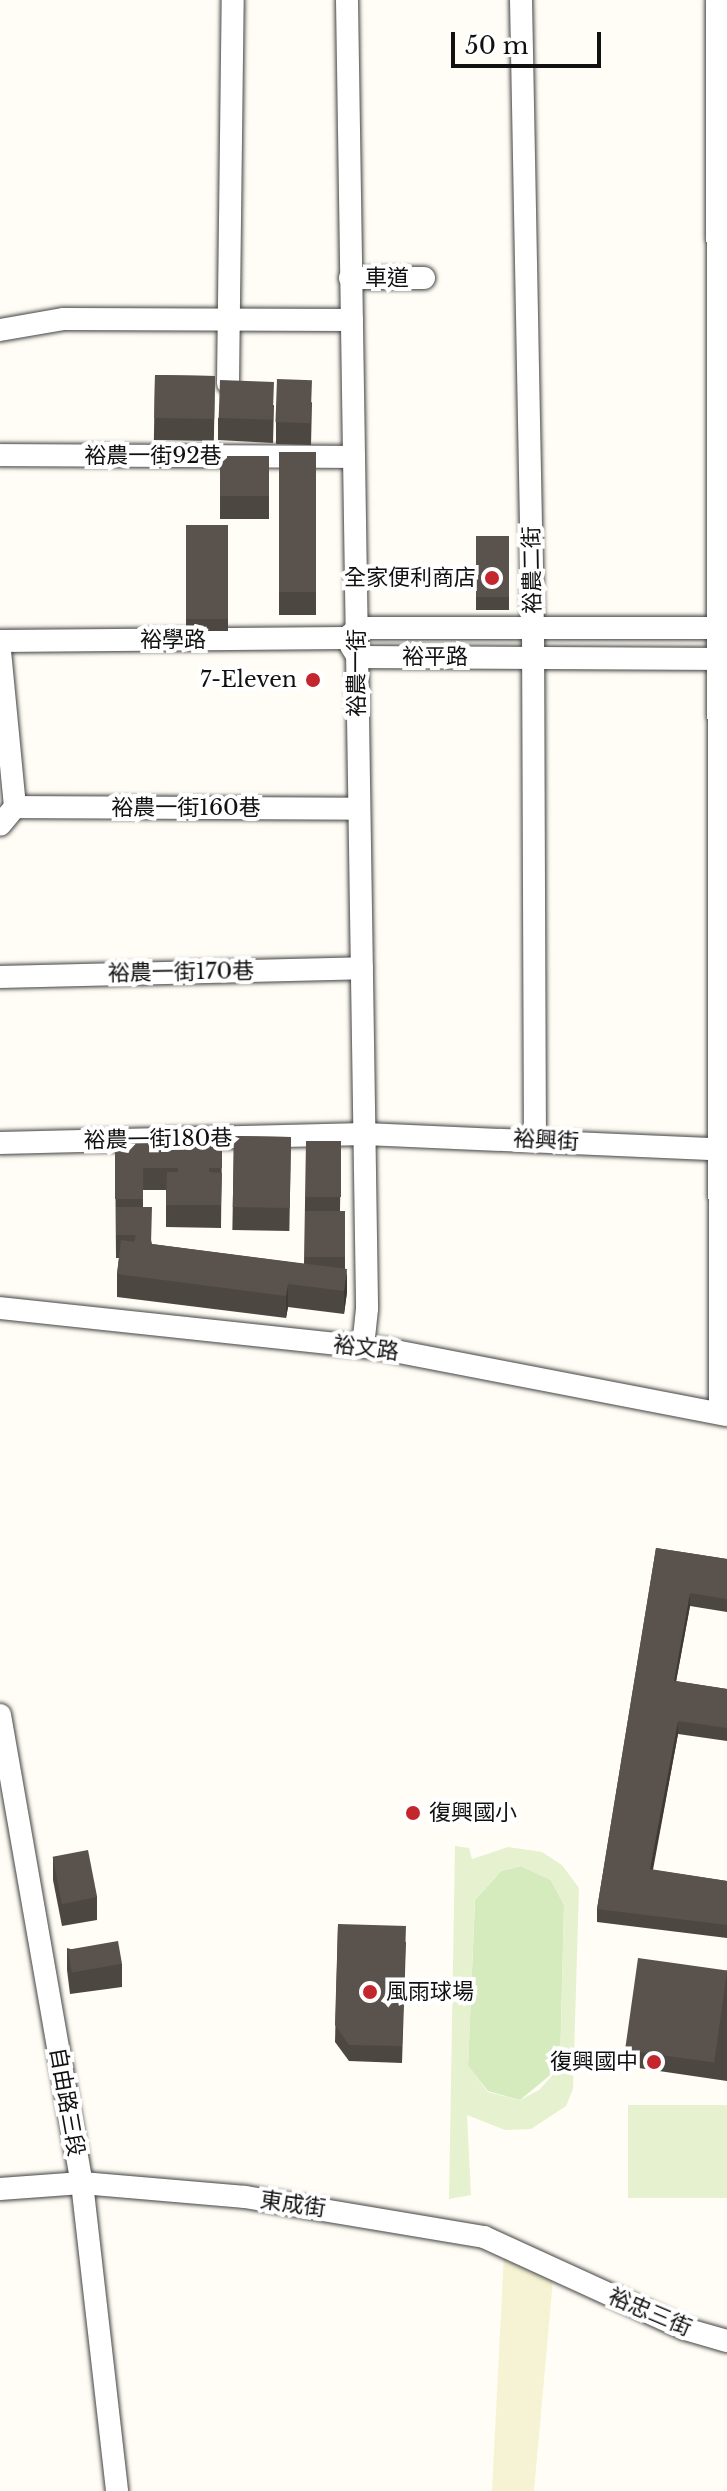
<!DOCTYPE html>
<html>
<head>
<meta charset="utf-8">
<style>
	body { margin:0 }
	#map { position:relative; width:727px; height:2491px; overflow:hidden; background:#fffdf5; font-family:"Libre Baskerville","Noto Sans TC",serif }
	div>[style] { position:absolute }
	.farmland>* { inset:0; background:#f6f3d4 }
	.green>* { inset:0; background:#d5ebbd }
	.pitch>* { inset:0; background:#e6f2cf; transform-origin:0 0 }
	.roads { filter:drop-shadow(0 0 2px #444) drop-shadow(0 0 2px #444) }
	.minor>* { height:22px; margin:-11px; padding:0 11px; transform-origin:11px; border-radius:11px; background:#fff }
	.wall>* { inset:0; background:#4d4742; transform-origin:0 0 }
	.shaded-wall>* { inset:0; background:#3f3936 }
	.building>* { inset:0; background:#5a524d; transform-origin:0 0 }
	.dots>* { width:22px; height:22px; translate:-50% -50%; box-sizing:border-box; border:4px solid #fff; border-radius:50% }
	span { translate:-50% -50%; white-space:nowrap; text-align:center; line-height:1.15; -webkit-text-stroke:8px #fff; paint-order:stroke }
	.street-label { font-size:22px; color:#111 }
	.poi-label { font-size:22px; color:#111 }
	.right { translate:-100% -50%; text-align:right }
	.left { translate:0 -50%; text-align:left }
	.scale { position:absolute; left:451px; top:32px; width:150px; height:36px; box-sizing:border-box; border:4px solid #111; border-top:0; padding-left:10px; font-size:24px; line-height:28px; white-space:nowrap; color:#111; -webkit-text-stroke:6px #fff; paint-order:stroke }
</style>
</head>
<body>
<div id="map">
	<div class="farmland">
		<i style="clip-path:polygon(504px 2254px,553px 2280px,534px 2491px,492px 2491px)"></i>
	</div>
	<div class="green">
		<i style="clip-path:polygon(521px 1866px,551px 1880px,564px 1905px,560px 2067px,520px 2100px,488px 2091px,468px 2066px,475px 1900px,501px 1871px)"></i>
	</div>
	<div class="pitch">
		<i style="clip-path:polygon(evenodd,455px 1846px,469px 1848px,472px 1859px,508px 1847px,542px 1852px,562px 1865px,579px 1888px,573px 2089px,566px 2106px,531px 2129px,505px 2130px,467px 2115px,471px 2195px,449px 2199px,455px 1846px,521px 1866px,551px 1880px,564px 1905px,560px 2067px,539px 2090px,520px 2100px,488px 2092px,468px 2066px,475px 1900px,501px 1871px,521px 1866px)"></i>
		<i style="left:727px;top:2105px;width:93px;height:99px;rotate:90deg"></i>
	</div>
	<div class="roads">
		<div class="minor">
			<i style="left:347px;top:0;width:1309px;rotate:89.12deg"></i>
			<i style="left:367px;top:1309px;width:37px;rotate:96deg"></i>
			<i style="left:521px;top:0;width:628px;rotate:88.91deg"></i>
			<i style="left:533px;top:628px;width:511px;rotate:89.78deg"></i>
			<i style="left:717px;top:0;width:1413px;rotate:89.88deg"></i>
			<i style="left:350px;top:278px;width:74px"></i>
			<i style="left:0;top:330px;width:65px;rotate:-9.8deg"></i>
			<i style="left:64px;top:319px;width:288px;rotate:0.2deg"></i>
			<i style="left:228px;top:383px;width:383px;rotate:-89.3deg"></i>
			<i style="left:0;top:455px;width:353px;rotate:0.3deg"></i>
			<i style="left:347px;top:638px;width:15px;rotate:-42deg"></i>
			<i style="left:358px;top:628px;width:369px"></i>
			<i style="left:0;top:641px;width:346px;rotate:-0.5deg"></i>
			<i style="left:351px;top:646px;width:13px;rotate:58deg"></i>
			<i style="left:358px;top:657px;width:369px;rotate:0.3deg"></i>
			<i style="left:0;top:651px;width:157px;rotate:84.5deg"></i>
			<i style="left:15px;top:807px;width:23px;rotate:130deg"></i>
			<i style="left:15px;top:807px;width:342px;rotate:0.3deg"></i>
			<i style="left:0;top:977px;width:362px;rotate:-1.4deg"></i>
			<i style="left:0;top:1143px;width:365px;rotate:-1.4deg"></i>
			<i style="left:365px;top:1134px;width:362px;rotate:2.5deg"></i>
			<i style="left:0;top:1308px;width:386px;rotate:6.1deg"></i>
			<i style="left:384px;top:1349px;width:349px;rotate:10.9deg"></i>
			<i style="left:0;top:1715px;width:475px;rotate:80.1deg"></i>
			<i style="left:82px;top:2183px;width:310px;rotate:83.5deg"></i>
			<i style="left:0;top:2189px;width:82px;rotate:-4.2deg"></i>
			<i style="left:82px;top:2183px;width:164px;rotate:4.9deg"></i>
			<i style="left:245px;top:2197px;width:242px;rotate:9.5deg"></i>
			<i style="left:484px;top:2237px;width:221px;rotate:24.6deg"></i>
			<i style="left:685px;top:2329px;width:44px;rotate:15.9deg"></i>
		</div>
	</div>
	<div class="wall">
		<i style="left:155px;top:375px;width:60px;height:65px;rotate:1deg"></i>
		<i style="clip-path:polygon(312px 402px,311px 445px,276px 444px,276px 422px)"></i>
		<i style="clip-path:polygon(274px 405px,273px 443px,218px 440px,218px 418px)"></i>
		<i style="left:279px;top:452px;width:37px;height:163px"></i>
		<i style="left:220px;top:456px;width:49px;height:63px"></i>
		<i style="left:186px;top:525px;width:42px;height:106px"></i>
		<i style="left:476px;top:536px;width:33px;height:74px"></i>
		<i style="left:234px;top:1136px;width:57px;height:94px;rotate:1deg"></i>
		<i style="clip-path:polygon(115px 1141px,222px 1142px,221px 1228px,166px 1227px,166px 1190px,143px 1190px,143px 1207px,152px 1244px,304px 1264px,306px 1141px,341px 1141px,340px 1211px,345px 1211px,345px 1269px,347px 1292px,344px 1314px,288px 1307px,286px 1318px,117px 1297px,117px 1274px,119px 1258px,116px 1258px)"></i>
		<i style="clip-path:polygon(656px 1548px,727px 1559px,727px 1612px,690px 1606px,676px 1681px,727px 1689px,727px 1741px,678px 1734px,653px 1870px,727px 1881px,727px 1938px,597px 1922px,597px 1909px)"></i>
		<i style="clip-path:polygon(53px 1857px,97px 1897px,97px 1920px,62px 1926px,53px 1880px)"></i>
		<i style="clip-path:polygon(338px 1924px,406px 1942px,402px 2063px,349px 2061px,335px 2042px)"></i>
		<i style="clip-path:polygon(67px 1948px,122px 1964px,122px 1987px,70px 1994px,67px 1970px)"></i>
		<i style="clip-path:polygon(727px 1970px,727px 2081px,625px 2066px,625px 2050px)"></i>
	</div>
	<div class="shaded-wall">
		<i style="clip-path:polygon(347px 1269px,347px 1292px,344px 1314px,344px 1291px)"></i>
		<i style="clip-path:polygon(288px 1284px,288px 1307px,286px 1318px,286px 1296px)"></i>
		<i style="clip-path:polygon(690px 1593px,690px 1606px,674px 1693px,674px 1681px)"></i>
		<i style="clip-path:polygon(678px 1721px,678px 1734px,650px 1882px,650px 1869px)"></i>
	</div>
	<div class="building">
		<i style="left:155px;top:375px;width:60px;height:43px;rotate:1deg"></i>
		<i style="left:277px;top:379px;width:35px;height:43px;rotate:2deg"></i>
		<i style="left:220px;top:380px;width:54px;height:38px;rotate:2deg"></i>
		<i style="left:279px;top:452px;width:37px;height:140px"></i>
		<i style="left:220px;top:456px;width:49px;height:40px"></i>
		<i style="left:186px;top:525px;width:42px;height:94px"></i>
		<i style="left:476px;top:536px;width:33px;height:61px"></i>
		<i style="left:234px;top:1136px;width:57px;height:71px;rotate:1deg"></i>
		<i style="clip-path:polygon(115px 1141px,222px 1142px,222px 1168px,209px 1168px,209px 1172px,222px 1173px,221px 1205px,166px 1205px,167px 1172px,178px 1172px,178px 1168px,143px 1168px,143px 1199px,115px 1199px)"></i>
		<i style="left:306px;top:1141px;width:35px;height:56px"></i>
		<i style="clip-path:polygon(116px 1207px,152px 1207px,151px 1244px,347px 1269px,344px 1291px,288px 1284px,286px 1296px,117px 1274px,121px 1240px,134px 1242px,136px 1235px,116px 1235px)"></i>
		<i style="left:305px;top:1211px;width:40px;height:46px"></i>
		<i style="clip-path:polygon(656px 1548px,727px 1559px,727px 1599px,690px 1593px,674px 1681px,727px 1689px,727px 1728px,678px 1721px,650px 1869px,727px 1881px,727px 1925px,597px 1909px)"></i>
		<i style="left:88px;top:1850px;width:48px;height:36px;rotate:79deg"></i>
		<i style="clip-path:polygon(338px 1924px,406px 1926px,402px 2046px,349px 2045px,335px 2025px)"></i>
		<i style="left:118px;top:1941px;width:23px;height:51px;rotate:80deg"></i>
		<i style="left:638px;top:1958px;width:90px;height:93px;rotate:8deg"></i>
	</div>
	<div class="dots">
		<i style="left:492px;top:578px;background:#c4262e"></i>
		<i style="left:313px;top:680px;background:#c4262e"></i>
		<i style="left:413px;top:1813px;background:#c4262e"></i>
		<i style="left:370px;top:1992px;background:#c4262e"></i>
		<i style="left:654px;top:2062px;background:#c4262e"></i>
	</div>
	<div class="street-label">
		<span style="left:387px;top:278px">車道</span>
		<span style="left:153px;top:456px">裕農一街92巷</span>
		<span style="left:532px;top:570px;rotate:-91deg">裕農二街</span>
		<span style="left:173px;top:640px">裕學路</span>
		<span style="left:435px;top:657px">裕平路</span>
		<span style="left:357px;top:673px;rotate:-90deg">裕農一街</span>
		<span style="left:186px;top:808px">裕農一街160巷</span>
		<span style="left:181px;top:972px;rotate:-1deg">裕農一街170巷</span>
		<span style="left:158px;top:1139px;rotate:-1deg">裕農一街180巷</span>
		<span style="left:546px;top:1140px;rotate:3deg">裕興街</span>
		<span style="left:366px;top:1348px;rotate:7deg">裕文路</span>
		<span style="left:67px;top:2102px;rotate:80deg">自由路三段</span>
		<span style="left:293px;top:2204px;rotate:8deg">東成街</span>
		<span style="left:650px;top:2312px;rotate:23deg">裕忠三街</span>
	</div>
	<div class="poi-label">
		<span class="right" style="left:476px;top:578px">全家便利商店</span>
		<span class="right" style="left:297px;top:680px">7-Eleven</span>
		<span class="left" style="left:429px;top:1813px">復興國小</span>
		<span class="left" style="left:386px;top:1992px">風雨球場</span>
		<span class="right" style="left:638px;top:2062px">復興國中</span>
	</div>
	<div class="scale">50 m</div>
</div>
</body>
</html>
